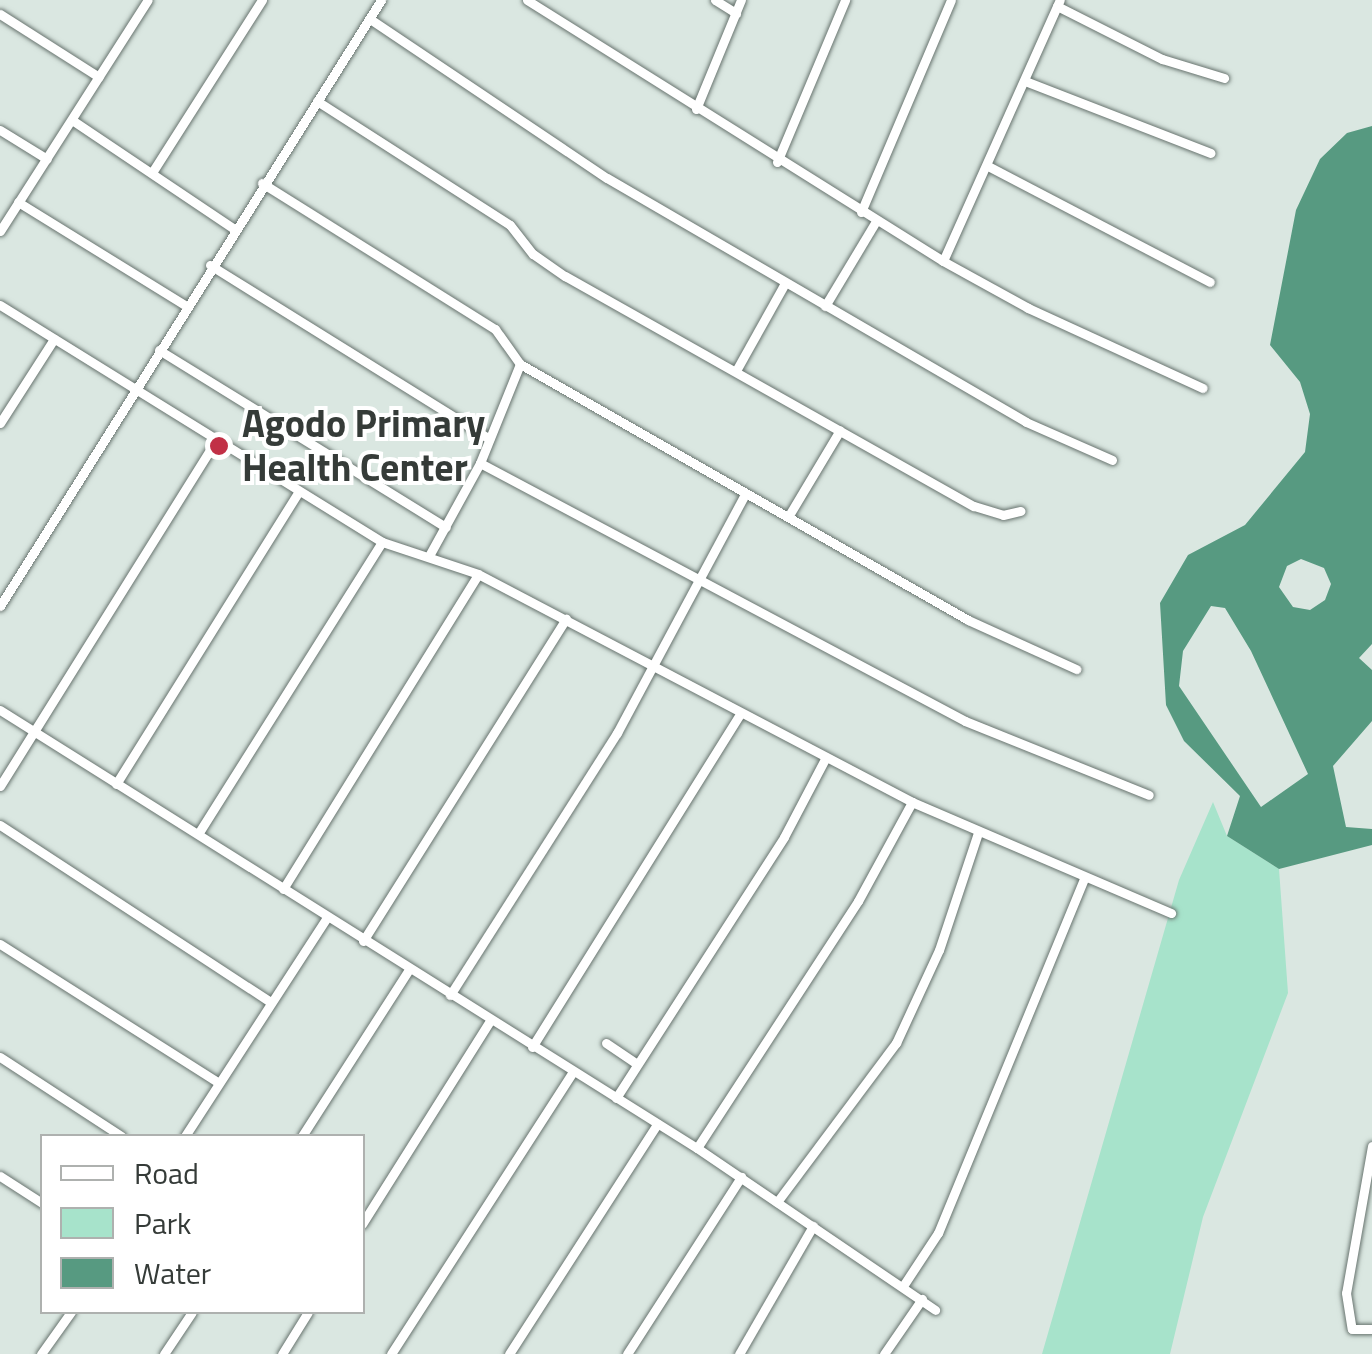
<!DOCTYPE html>
<html>
<head>
<meta charset="utf-8">
<style>
	body { margin:0 }
	#map { position:relative; width:1372px; height:1354px; overflow:hidden; background:#dae7e1; font-family:"Titillium Web",sans-serif }
	div>[style] { position:absolute }
	.green>* { inset:0; background:#a7e3cb }
	.water>* { inset:0; background:#579a81 }
	.roads { filter:drop-shadow(0 0 2px #68746f) drop-shadow(0 0 2px #68746f) }
	.street>* { height:9px; margin:-4.5px; padding:0 4.5px; transform-origin:4.5px; border-radius:4.5px; background:#fff }
	.dots>* { width:28px; height:28px; translate:-50% -50%; box-sizing:border-box; border:5px solid #fff; border-radius:50% }
	span { translate:-50% -50%; white-space:nowrap; text-align:center; line-height:1.15; -webkit-text-stroke:8px #fff; paint-order:stroke }
	.poi-label { font-size:38px; color:#353b38; font-weight:700 }
	.left { translate:0 -50%; text-align:left }
	.legend { position:absolute; left:40px; top:1134px; width:325px; height:180px; box-sizing:border-box; background:#fff; border:2px solid #aeb1af; margin:0; padding:12px 18px; list-style:none; font-size:30px; color:#353b38 }
	.legend li { display:flex; align-items:center; gap:20px; height:50px }
	.legend b { width:50px; border:2px solid #aeb1af }
</style>
</head>
<body>
<div id="map">
	<div class="green">
		<i style="clip-path:polygon(1213px 802px,1227px 836px,1279px 869px,1288px 993px,1203px 1217px,1170px 1354px,1042px 1354px,1179px 880px)"></i>
	</div>
	<div class="water">
		<i style="clip-path:polygon(evenodd,1372px 126px,1372px 644px,1359px 658px,1372px 670px,1372px 721px,1333px 766px,1346px 827px,1372px 829px,1372px 845px,1279px 869px,1227px 836px,1240px 796px,1184px 741px,1166px 705px,1160px 603px,1188px 555px,1245px 525px,1305px 452px,1310px 414px,1300px 382px,1270px 345px,1296px 210px,1320px 159px,1347px 133px,1372px 126px,1301px 559px,1324px 568px,1331px 584px,1325px 600px,1310px 610px,1293px 607px,1279px 587px,1287px 566px,1301px 559px,1372px 126px,1211px 606px,1225px 608px,1251px 651px,1308px 774px,1261px 807px,1179px 686px,1183px 651px,1211px 606px)"></i>
	</div>
	<div class="roads">
		<div class="street">
			<i style="left:527px;top:0;width:491px;rotate:32.1deg"></i>
			<i style="left:943px;top:261px;width:97px;rotate:28.9deg"></i>
			<i style="left:1028px;top:308px;width:192px;rotate:24.6deg"></i>
			<i style="left:715px;top:0;width:25px;rotate:32deg"></i>
			<i style="left:1057px;top:6px;width:118px;rotate:26.8deg"></i>
			<i style="left:1162px;top:59px;width:65px;rotate:17deg"></i>
			<i style="left:0;top:14px;width:117px;rotate:32.5deg"></i>
			<i style="left:370px;top:19px;width:285px;rotate:33.9deg"></i>
			<i style="left:607px;top:178px;width:485px;rotate:30.2deg"></i>
			<i style="left:1026px;top:422px;width:94px;rotate:23.8deg"></i>
			<i style="left:1025px;top:81px;width:199px;rotate:21.2deg"></i>
			<i style="left:317px;top:101px;width:229px;rotate:32.7deg"></i>
			<i style="left:510px;top:225px;width:37px;rotate:52deg"></i>
			<i style="left:533px;top:254px;width:39px;rotate:35deg"></i>
			<i style="left:565px;top:276px;width:469px;rotate:29.4deg"></i>
			<i style="left:974px;top:506px;width:30px;rotate:17deg"></i>
			<i style="left:1003px;top:515px;width:18px;rotate:-13deg"></i>
			<i style="left:696px;top:109px;width:118px;rotate:-67.6deg"></i>
			<i style="left:72px;top:120px;width:195px;rotate:33.9deg"></i>
			<i style="left:0;top:130px;width:55px;rotate:31.7deg"></i>
			<i style="left:777px;top:162px;width:176px;rotate:-67.2deg"></i>
			<i style="left:990px;top:167px;width:248px;rotate:27.6deg"></i>
			<i style="left:153px;top:171px;width:203px;rotate:-57.5deg"></i>
			<i style="left:262px;top:183px;width:275px;rotate:32.1deg"></i>
			<i style="left:495px;top:329px;width:43px;rotate:54.5deg"></i>
			<i style="left:520px;top:364px;width:516px;rotate:29.74deg"></i>
			<i style="left:968px;top:620px;width:119px;rotate:24.4deg"></i>
			<i style="left:18px;top:202px;width:196px;rotate:31.7deg"></i>
			<i style="left:861px;top:212px;width:230px;rotate:-67deg"></i>
			<i style="left:0;top:231px;width:274px;rotate:-57.4deg"></i>
			<i style="left:943px;top:261px;width:286px;rotate:-65.9deg"></i>
			<i style="left:210px;top:265px;width:329px;rotate:31.9deg"></i>
			<i style="left:0;top:305px;width:450px;rotate:31.8deg"></i>
			<i style="left:382px;top:542px;width:101px;rotate:18.4deg"></i>
			<i style="left:478px;top:574px;width:490px;rotate:27.7deg"></i>
			<i style="left:912px;top:802px;width:282px;rotate:23.2deg"></i>
			<i style="left:825px;top:306px;width:99px;rotate:-59deg"></i>
			<i style="left:159px;top:350px;width:337px;rotate:31.7deg"></i>
			<i style="left:737px;top:369px;width:98px;rotate:-60.8deg"></i>
			<i style="left:0;top:423px;width:100px;rotate:-57.3deg"></i>
			<i style="left:480px;top:463px;width:549px;rotate:28.01deg"></i>
			<i style="left:965px;top:721px;width:198px;rotate:21.9deg"></i>
			<i style="left:788px;top:517px;width:101px;rotate:-59.1deg"></i>
			<i style="left:430px;top:554px;width:104px;rotate:-61.2deg"></i>
			<i style="left:480px;top:463px;width:107px;rotate:-68deg"></i>
			<i style="left:0;top:606px;width:716px;rotate:-57.84deg"></i>
			<i style="left:0;top:710px;width:823px;rotate:32.15deg"></i>
			<i style="left:697px;top:1148px;width:288px;rotate:34.2deg"></i>
			<i style="left:116px;top:784px;width:345px;rotate:-58deg"></i>
			<i style="left:0;top:786px;width:409px;rotate:-58deg"></i>
			<i style="left:0;top:825px;width:323px;rotate:33.2deg"></i>
			<i style="left:198px;top:834px;width:345px;rotate:-57.8deg"></i>
			<i style="left:283px;top:889px;width:370px;rotate:-58.2deg"></i>
			<i style="left:363px;top:941px;width:381px;rotate:-57.8deg"></i>
			<i style="left:0;top:944px;width:259px;rotate:32.4deg"></i>
			<i style="left:450px;top:995px;width:311px;rotate:-57.5deg"></i>
			<i style="left:617px;top:733px;width:269px;rotate:-61.8deg"></i>
			<i style="left:606px;top:1043px;width:37px;rotate:34deg"></i>
			<i style="left:532px;top:1047px;width:393px;rotate:-58deg"></i>
			<i style="left:0;top:1057px;width:145px;rotate:33.1deg"></i>
			<i style="left:616px;top:1098px;width:310px;rotate:-57.2deg"></i>
			<i style="left:784px;top:837px;width:90px;rotate:-62.3deg"></i>
			<i style="left:185px;top:1136px;width:261px;rotate:-57deg"></i>
			<i style="left:302px;top:1136px;width:196px;rotate:-57.3deg"></i>
			<i style="left:1372px;top:1146px;width:149px;rotate:100deg"></i>
			<i style="left:1346px;top:1293px;width:36px;rotate:81deg"></i>
			<i style="left:1352px;top:1329px;width:20px"></i>
			<i style="left:697px;top:1148px;width:295px;rotate:-56.9deg"></i>
			<i style="left:858px;top:901px;width:113px;rotate:-61.4deg"></i>
			<i style="left:0;top:1176px;width:50px;rotate:32.7deg"></i>
			<i style="left:777px;top:1202px;width:199px;rotate:-53.2deg"></i>
			<i style="left:896px;top:1043px;width:102px;rotate:-65.2deg"></i>
			<i style="left:939px;top:950px;width:123px;rotate:-71.6deg"></i>
			<i style="left:362px;top:1224px;width:239px;rotate:-57.8deg"></i>
			<i style="left:903px;top:1286px;width:64px;rotate:-56.6deg"></i>
			<i style="left:938px;top:1233px;width:383px;rotate:-67.6deg"></i>
			<i style="left:41px;top:1354px;width:52px;rotate:-54.5deg"></i>
			<i style="left:164px;top:1354px;width:50px;rotate:-56.3deg"></i>
			<i style="left:282px;top:1354px;width:49px;rotate:-58.2deg"></i>
			<i style="left:391px;top:1354px;width:334px;rotate:-57.2deg"></i>
			<i style="left:509px;top:1354px;width:274px;rotate:-57.2deg"></i>
			<i style="left:627px;top:1354px;width:211px;rotate:-57.2deg"></i>
			<i style="left:739px;top:1354px;width:148px;rotate:-60deg"></i>
			<i style="left:884px;top:1354px;width:67px;rotate:-55.4deg"></i>
		</div>
	</div>
	<div class="dots">
		<i style="left:219px;top:446px;background:#c13046"></i>
	</div>
	<div class="poi-label">
		<span class="left" style="left:242px;top:446px">Agodo Primary<br>Health Center</span>
	</div>
	<ul class="legend">
	<li><b style="height:12px;background:#fff"></b>Road</li>
	<li><b style="height:28px;background:#a7e3cb"></b>Park</li>
	<li><b style="height:28px;background:#579a81"></b>Water</li>
	</ul>
</div>
</body>
</html>
